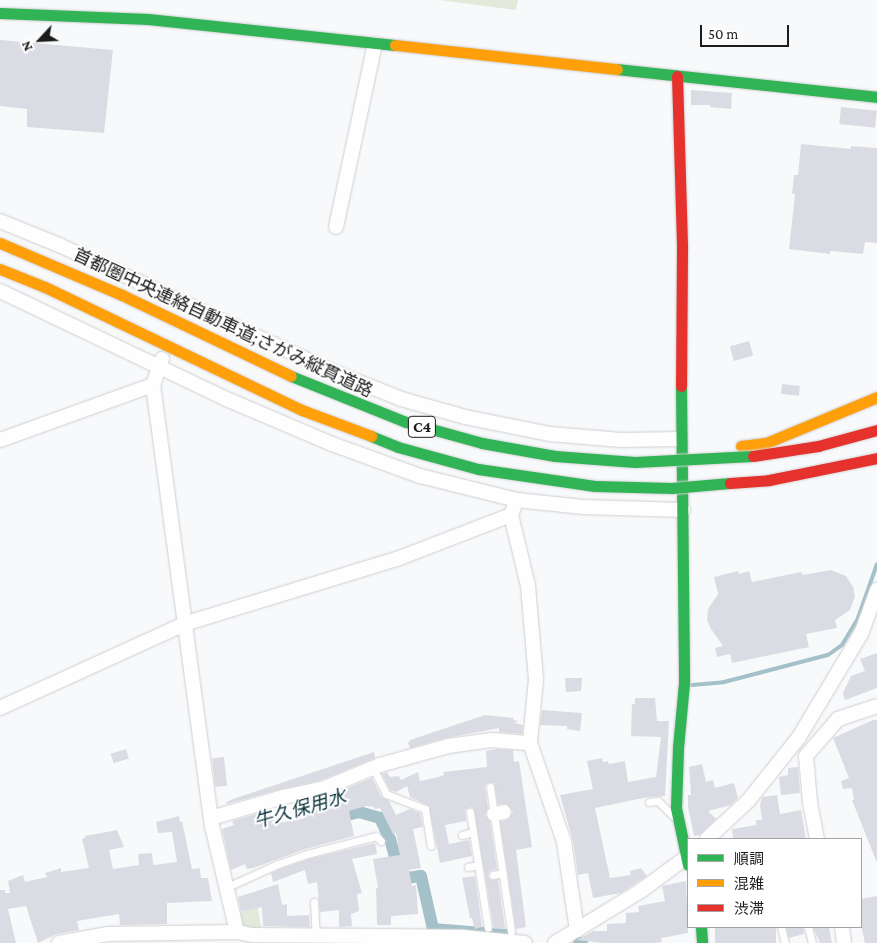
<!DOCTYPE html>
<html>
<head>
<meta charset="utf-8">
<style>
	body { margin:0 }
	#map { position:relative; width:877px; height:943px; overflow:hidden; background:#f8f9fb; font-family:"Crimson Pro","Noto Sans JP",serif }
	div>[style] { position:absolute }
	.green>* { inset:0; background:#e4eadb }
	.stream>* { height:4px; margin:-2px; padding:0 2px; transform-origin:2px; border-radius:2px; background:#a4c0c8 }
	.canal>* { height:12px; margin:-6px; padding:0 6px; transform-origin:6px; border-radius:6px; background:#a4c0c8 }
	.building>* { inset:0; background:#dbdce3; transform-origin:0 0 }
	.roads { filter:drop-shadow(0 0 1px #cecfd1) drop-shadow(0 0 1px #cecfd1) }
	.lane>* { height:7px; margin:-3.5px; padding:0 3.5px; transform-origin:3.5px; border-radius:3.5px; background:#fefefe }
	.street>* { height:14px; margin:-7px; padding:0 7px; transform-origin:7px; border-radius:7px; background:#fefefe }
	.fast>* { height:11px; margin:-5.5px; padding:0 5.5px; transform-origin:5.5px; border-radius:5.5px; background:#30b455 }
	.slow>* { height:11px; margin:-5.5px; padding:0 5.5px; transform-origin:5.5px; border-radius:5.5px; background:#ff9f0a }
	.jam>* { height:11px; margin:-5.5px; padding:0 5.5px; transform-origin:5.5px; border-radius:5.5px; background:#e5322d }
	.bridges { filter:drop-shadow(0 0 1px #d4d4d5) drop-shadow(0 0 1px #d4d4d5) }
	.fast-bridge>* { height:11px; margin:-5.5px; padding:0 5.5px; transform-origin:5.5px; border-radius:5.5px; background:#30b455 }
	.slow-bridge>* { height:11px; margin:-5.5px; padding:0 5.5px; transform-origin:5.5px; border-radius:5.5px; background:#ff9f0a }
	.jam-bridge>* { height:11px; margin:-5.5px; padding:0 5.5px; transform-origin:5.5px; border-radius:5.5px; background:#e5322d }
	span { translate:-50% -50%; white-space:nowrap; text-align:center; line-height:1.15; -webkit-text-stroke:4px #fff; paint-order:stroke }
	.shield-label span { padding:1px 4px; background:#fff; border:1px solid; border-radius:4px; -webkit-text-stroke-width:0 }
	.shield-label { font-size:16px; color:#1c1c1d; font-weight:700 }
	.street-label { font-size:18px; color:#1c1c1d }
	.water-label { font-size:19px; color:#0b333b; font-style:italic }
	.legend { position:absolute; left:687px; top:838px; width:175px; height:90px; box-sizing:border-box; background:#fff; border:1px solid #a4a4a5; margin:0; padding:6px 9px; list-style:none; font-size:15px; color:#1c1c1d }
	.legend li { display:flex; align-items:center; gap:10px; height:25px }
	.legend b { width:25px; border:1px solid #a4a4a5 }
	.north { position:absolute; left:15px; top:15px; width:50px; height:50px; -webkit-text-stroke:4px #fff; paint-order:stroke; rotate:245deg; font-size:14px; font-weight:700; line-height:20px; text-align:center; color:#1c1c1d }
	.north::after { content:''; display:block; margin:auto; width:18px; height:22px; background:#1c1c1d; clip-path:polygon(50% 0,100% 100%,50% 72%,0 100%) }
	.scale { position:absolute; left:700px; top:25px; width:89px; height:22px; box-sizing:border-box; border:2px solid #1c1c1d; border-top:0; padding-left:6px; font-size:15px; line-height:18px; white-space:nowrap; color:#1c1c1d; -webkit-text-stroke:4px #fff; paint-order:stroke }
</style>
</head>
<body>
<div id="map">
	<div class="green">
		<i style="clip-path:polygon(439px 0,518px 0,516px 10px)"></i>
		<i style="clip-path:polygon(257px 903px,262px 932px,239px 926px,236px 914px,249px 910px)"></i>
	</div>
	<div class="stream">
		<i style="left:692px;top:685px;width:32px;rotate:-5deg"></i>
		<i style="left:724px;top:682px;width:107px;rotate:-14.6deg"></i>
		<i style="left:828px;top:655px;width:17px;rotate:-36deg"></i>
		<i style="left:842px;top:645px;width:31px;rotate:-59deg"></i>
		<i style="left:858px;top:618px;width:57px;rotate:-70.6deg"></i>
	</div>
	<div class="canal">
		<i style="left:335px;top:818px;width:25px;rotate:-14deg"></i>
		<i style="left:359px;top:812px;width:22px;rotate:16deg"></i>
		<i style="left:380px;top:818px;width:23px;rotate:65deg"></i>
		<i style="left:390px;top:839px;width:41px;rotate:74.6deg"></i>
		<i style="left:401px;top:879px;width:20px;rotate:-9deg"></i>
		<i style="left:421px;top:876px;width:54px;rotate:77.2deg"></i>
		<i style="left:433px;top:929px;width:74px;rotate:4.6deg"></i>
		<i style="left:579px;top:943px;width:3px"></i>
	</div>
	<div class="building">
		<i style="clip-path:polygon(0 40px,113px 50px,104px 133px,27px 127px,27px 109px,0 106px)"></i>
		<i style="clip-path:polygon(691px 90px,732px 93px,731px 109px,710px 107px,710px 105px,691px 105px)"></i>
		<i style="left:841px;top:107px;width:36px;height:17px;rotate:6deg"></i>
		<i style="clip-path:polygon(801px 144px,851px 149px,851px 146px,877px 148px,877px 243px,865px 242px,863px 254px,830px 251px,830px 254px,789px 249px,795px 194px,792px 194px,794px 175px,798px 175px)"></i>
		<i style="left:749px;top:341px;width:15px;height:20px;rotate:74deg"></i>
		<i style="left:782px;top:384px;width:18px;height:10px;rotate:6deg"></i>
		<i style="clip-path:polygon(831px 570px,846px 576px,853px 587px,855px 596px,850px 610px,835px 620px,837px 628px,806px 634px,809px 647px,732px 663px,730px 654px,717px 657px,715px 648px,723px 646px,711px 629px,707px 620px,708px 609px,718px 594px,714px 577px,738px 571px,739px 574px,749px 571px,752px 582px,801px 572px,803px 575px)"></i>
		<i style="clip-path:polygon(877px 653px,877px 688px,845px 700px,843px 693px,851px 676px,865px 671px,860px 659px)"></i>
		<i style="clip-path:polygon(565px 678px,582px 678px,581px 691px,566px 692px)"></i>
		<i style="clip-path:polygon(635px 698px,655px 698px,657px 721px,669px 721px,665px 796px,648px 797px,595px 808px,610px 878px,631px 875px,630px 871px,641px 868px,647px 876px,621px 893px,593px 898px,588px 873px,578px 875px,573px 841px,560px 795px,593px 789px,587px 761px,602px 758px,603px 762px,608px 761px,609px 764px,625px 761px,628px 782px,656px 777px,661px 737px,631px 736px,632px 704px,635px 704px)"></i>
		<i style="clip-path:polygon(542px 710px,582px 713px,580px 731px,567px 729px,567px 726px,540px 725px)"></i>
		<i style="clip-path:polygon(485px 715px,514px 718px,513px 720px,519px 721px,514px 723px,523px 725px,522px 734px,499px 732px,499px 728px,446px 738px,410px 748px,408px 743px,410px 740px)"></i>
		<i style="clip-path:polygon(873px 720px,877px 720px,877px 863px,852px 800px,854px 800px,852px 788px,843px 789px,841px 781px,849px 778px,833px 738px)"></i>
		<i style="left:126px;top:749px;width:10px;height:16px;rotate:73deg"></i>
		<i style="clip-path:polygon(497px 749px,513px 750px,514px 762px,519px 761px,532px 847px,516px 850px,526px 927px,516px 929px,500px 822px,509px 819px,513px 811px,507px 804px,498px 804px,494px 783px,487px 783px,485px 787px,488px 808px,485px 815px,490px 821px,497px 869px,490px 871px,488px 876px,491px 880px,498px 879px,505px 928px,494px 929px,474px 809px,470px 807px,465px 810px,466px 821px,445px 825px,449px 844px,469px 840px,472px 856px,440px 863px,429px 806px,410px 797px,407px 786px,396px 792px,390px 790px,382px 774px,387px 772px,390px 777px,399px 776px,401px 780px,418px 772px,420px 781px,439px 777px,444px 775px,443px 772px,487px 767px,486px 751px)"></i>
		<i style="clip-path:polygon(374px 752px,375px 758px,319px 781px,281px 789px,227px 804px,226px 802px,236px 798px)"></i>
		<i style="left:224px;top:757px;width:29px;height:12px;rotate:84deg"></i>
		<i style="clip-path:polygon(702px 764px,706px 782px,713px 780px,715px 788px,734px 783px,738px 798px,731px 805px,708px 811px,716px 819px,700px 835px,694px 836px,688px 807px,688px 795px,691px 795px,689px 767px)"></i>
		<i style="clip-path:polygon(798px 767px,800px 793px,781px 795px,779px 777px,788px 775px,788px 768px)"></i>
		<i style="clip-path:polygon(372px 778px,381px 796px,389px 801px,396px 815px,410px 809px,420px 813px,423px 827px,413px 829px,421px 868px,409px 870px,412px 886px,416px 885px,418px 914px,391px 916px,391px 925px,377px 925px,376px 888px,378px 888px,373px 859px,400px 855px,396px 833px,393px 834px,380px 808px,375px 809px,374px 807px,366px 806px,349px 811px,354px 836px,305px 849px,253px 868px,247px 869px,245px 864px,231px 870px,222px 829px,234px 825px,232px 821px,270px 810px,274px 824px,304px 818px,301px 802px,325px 797px)"></i>
		<i style="clip-path:polygon(777px 795px,780px 814px,801px 810px,806px 839px,733px 839px,732px 829px,756px 825px,756px 820px,762px 820px,760px 805px,762px 797px)"></i>
		<i style="clip-path:polygon(179px 816px,180px 822px,182px 821px,192px 869px,200px 868px,201px 878px,208px 878px,212px 901px,167px 903px,167px 924px,120px 925px,119px 914px,77px 921px,79px 930px,57px 934px,38px 943px,26px 906px,8px 909px,16px 943px,0 943px,0 890px,5px 890px,5px 893px,10px 893px,8px 881px,23px 875px,25px 882px,47px 877px,45px 873px,61px 868px,61px 872px,89px 868px,82px 839px,85px 838px,85px 836px,117px 830px,124px 847px,109px 850px,113px 869px,139px 865px,138px 854px,152px 853px,153px 865px,177px 862px,172px 832px,158px 833px,156px 822px)"></i>
		<i style="clip-path:polygon(375px 843px,377px 854px,352px 859px,362px 893px,357px 894px,359px 911px,351px 914px,352px 926px,339px 927px,339px 910px,320px 912px,317px 882px,308px 884px,305px 870px,273px 882px,271px 873px,280px 869px,309px 859px)"></i>
		<i style="clip-path:polygon(475px 876px,482px 927px,475px 929px,472px 918px,470px 918px,462px 878px)"></i>
		<i style="clip-path:polygon(686px 881px,688px 933px,661px 938px,662px 942px,653px 943px,602px 943px,577px 940px,593px 931px,607px 931px,607px 924px,626px 923px,626px 913px,639px 912px,638px 906px,665px 901px,662px 886px)"></i>
		<i style="clip-path:polygon(278px 884px,282px 905px,287px 904px,287px 916px,309px 915px,310px 927px,263px 926px,262px 907px,241px 912px,238px 897px)"></i>
		<i style="clip-path:polygon(877px 896px,877px 943px,865px 943px,861px 924px,861px 899px)"></i>
		<i style="left:715px;top:927px;width:61px;height:16px"></i>
		<i style="clip-path:polygon(786px 927px,803px 927px,804px 934px,789px 938px)"></i>
		<i style="clip-path:polygon(813px 927px,829px 927px,832px 943px,820px 943px)"></i>
	</div>
	<div class="roads">
		<div class="lane">
			<i style="left:373px;top:768px;width:29px;rotate:63deg"></i>
			<i style="left:386px;top:794px;width:42px;rotate:21deg"></i>
			<i style="left:425px;top:809px;width:37px;rotate:81deg"></i>
			<i style="left:490px;top:787px;width:146px;rotate:81.7deg"></i>
			<i style="left:649px;top:802px;width:9px;rotate:-6deg"></i>
			<i style="left:658px;top:801px;width:21px;rotate:45deg"></i>
			<i style="left:470px;top:812px;width:117px;rotate:81.2deg"></i>
			<i style="left:462px;top:835px;width:11px;rotate:-15deg"></i>
			<i style="left:468px;top:867px;width:10px;rotate:-11deg"></i>
			<i style="left:493px;top:875px;width:10px;rotate:-11deg"></i>
			<i style="left:225px;top:888px;width:58px;rotate:-24.4deg"></i>
			<i style="left:278px;top:864px;width:31px;rotate:-19deg"></i>
			<i style="left:307px;top:854px;width:71px;rotate:-14.6deg"></i>
			<i style="left:376px;top:836px;width:7px;rotate:45deg"></i>
			<i style="left:314px;top:902px;width:34px;rotate:87deg"></i>
			<i style="left:781px;top:927px;width:16px;rotate:76deg"></i>
			<i style="left:808px;top:927px;width:16px;rotate:76deg"></i>
		</div>
		<div class="street">
			<i style="left:0;top:221px;width:64px;rotate:22.1deg"></i>
			<i style="left:59px;top:245px;width:298px;rotate:24.8deg"></i>
			<i style="left:329px;top:370px;width:78px;rotate:21.9deg"></i>
			<i style="left:401px;top:399px;width:66px;rotate:15.7deg"></i>
			<i style="left:465px;top:417px;width:87px;rotate:11.3deg"></i>
			<i style="left:550px;top:434px;width:71px;rotate:4.8deg"></i>
			<i style="left:621px;top:440px;width:59px;rotate:-1deg"></i>
			<i style="left:336px;top:227px;width:187px;rotate:-78deg"></i>
			<i style="left:0;top:291px;width:248px;rotate:25.5deg"></i>
			<i style="left:224px;top:398px;width:117px;rotate:23.1deg"></i>
			<i style="left:332px;top:444px;width:94px;rotate:20deg"></i>
			<i style="left:420px;top:476px;width:100px;rotate:13.9deg"></i>
			<i style="left:517px;top:500px;width:66px;rotate:6.1deg"></i>
			<i style="left:583px;top:507px;width:100px;rotate:1.7deg"></i>
			<i style="left:162px;top:359px;width:28px;rotate:109deg"></i>
			<i style="left:153px;top:385px;width:445px;rotate:82.4deg"></i>
			<i style="left:212px;top:826px;width:109px;rotate:76.7deg"></i>
			<i style="left:0;top:440px;width:163px;rotate:-19.8deg"></i>
			<i style="left:514px;top:507px;width:9px;rotate:111deg"></i>
			<i style="left:511px;top:515px;width:73px;rotate:76.5deg"></i>
			<i style="left:528px;top:586px;width:93px;rotate:85.1deg"></i>
			<i style="left:536px;top:679px;width:64px;rotate:95.4deg"></i>
			<i style="left:530px;top:743px;width:105px;rotate:71deg"></i>
			<i style="left:564px;top:842px;width:89px;rotate:81.6deg"></i>
			<i style="left:0;top:708px;width:202px;rotate:-24.5deg"></i>
			<i style="left:184px;top:624px;width:223px;rotate:-17deg"></i>
			<i style="left:397px;top:559px;width:122px;rotate:-21.1deg"></i>
			<i style="left:494px;top:814px;width:10px;rotate:-11deg"></i>
			<i style="left:211px;top:818px;width:75px;rotate:-16.3deg"></i>
			<i style="left:283px;top:797px;width:40px;rotate:-12deg"></i>
			<i style="left:322px;top:789px;width:63px;rotate:-22.5deg"></i>
			<i style="left:380px;top:765px;width:71px;rotate:-15.6deg"></i>
			<i style="left:448px;top:746px;width:44px;rotate:-7.8deg"></i>
			<i style="left:492px;top:740px;width:38px;rotate:5deg"></i>
			<i style="left:707px;top:839px;width:56px;rotate:-42.8deg"></i>
			<i style="left:748px;top:801px;width:82px;rotate:-51.4deg"></i>
			<i style="left:799px;top:737px;width:120px;rotate:-59deg"></i>
			<i style="left:861px;top:634px;width:47px;rotate:-70deg"></i>
			<i style="left:817px;top:839px;width:38px;rotate:-101deg"></i>
			<i style="left:810px;top:802px;width:46px;rotate:-95deg"></i>
			<i style="left:806px;top:756px;width:49px;rotate:-49.1deg"></i>
			<i style="left:838px;top:719px;width:41px;rotate:-18.4deg"></i>
			<i style="left:842px;top:927px;width:16px;rotate:83deg"></i>
			<i style="left:59px;top:943px;width:50px;rotate:-10.4deg"></i>
			<i style="left:108px;top:934px;width:129px;rotate:-0.9deg"></i>
			<i style="left:237px;top:932px;width:16px;rotate:11deg"></i>
			<i style="left:253px;top:935px;width:211px;rotate:0.5deg"></i>
			<i style="left:464px;top:937px;width:61px;rotate:5.6deg"></i>
			<i style="left:555px;top:943px;width:102px;rotate:-31.3deg"></i>
			<i style="left:642px;top:890px;width:57px;rotate:-36.5deg"></i>
		</div>
		<div class="fast">
			<i style="left:0;top:13px;width:148px;rotate:2.3deg"></i>
			<i style="left:148px;top:19px;width:248px;rotate:6deg"></i>
			<i style="left:617px;top:69px;width:262px;rotate:6.1deg"></i>
			<i style="left:681px;top:386px;width:297px;rotate:89.4deg"></i>
			<i style="left:684px;top:683px;width:65px;rotate:95.3deg"></i>
			<i style="left:678px;top:748px;width:60px;rotate:91.9deg"></i>
			<i style="left:676px;top:808px;width:58px;rotate:78.1deg"></i>
			<i style="left:701px;top:927px;width:16px;rotate:86deg"></i>
		</div>
		<div class="slow">
			<i style="left:395px;top:45px;width:223px;rotate:6.2deg"></i>
			<i style="left:741px;top:446px;width:25px;rotate:-7deg"></i>
			<i style="left:766px;top:443px;width:120px;rotate:-22.5deg"></i>
		</div>
		<div class="jam">
			<i style="left:677px;top:76px;width:173px;rotate:88.3deg"></i>
			<i style="left:682px;top:249px;width:137px;rotate:90.4deg"></i>
		</div>
	</div>
	<div class="bridges">
		<div class="fast-bridge">
			<i style="left:291px;top:376px;width:124px;rotate:21.8deg"></i>
			<i style="left:406px;top:422px;width:79px;rotate:15.4deg"></i>
			<i style="left:482px;top:443px;width:74px;rotate:10.1deg"></i>
			<i style="left:555px;top:456px;width:80px;rotate:4.3deg"></i>
			<i style="left:635px;top:462px;width:118px;rotate:-2.9deg"></i>
			<i style="left:371px;top:436px;width:29px;rotate:22deg"></i>
			<i style="left:398px;top:447px;width:83px;rotate:15.4deg"></i>
			<i style="left:478px;top:469px;width:118px;rotate:8.3deg"></i>
			<i style="left:595px;top:486px;width:77px;rotate:1.5deg"></i>
			<i style="left:672px;top:488px;width:58px;rotate:-4.9deg"></i>
		</div>
		<div class="slow-bridge">
			<i style="left:0;top:243px;width:133px;rotate:23.1deg"></i>
			<i style="left:122px;top:295px;width:187px;rotate:25.6deg"></i>
			<i style="left:0;top:269px;width:48px;rotate:21.8deg"></i>
			<i style="left:45px;top:287px;width:285px;rotate:25.6deg"></i>
			<i style="left:302px;top:410px;width:74px;rotate:20.6deg"></i>
		</div>
		<div class="jam-bridge">
			<i style="left:753px;top:456px;width:66px;rotate:-8.7deg"></i>
			<i style="left:818px;top:446px;width:61px;rotate:-15.2deg"></i>
			<i style="left:730px;top:483px;width:39px;rotate:-4deg"></i>
			<i style="left:769px;top:480px;width:110px;rotate:-11.5deg"></i>
		</div>
	</div>
	<div class="shield-label">
		<span style="left:422px;top:427px">C4</span>
	</div>
	<div class="street-label">
		<span style="left:223px;top:323px;rotate:25deg">首都圏中央連絡自動車道;さがみ縦貫道路</span>
	</div>
	<div class="water-label">
		<span style="left:300px;top:809px;rotate:-16deg">牛久保用水</span>
	</div>
	<ul class="legend">
	<li><b style="height:6px;background:#30b455"></b>順調</li>
	<li><b style="height:6px;background:#ff9f0a"></b>混雑</li>
	<li><b style="height:6px;background:#e5322d"></b>渋滞</li>
	</ul>
	<div class="north">N</div>
	<div class="scale">50 m</div>
</div>
</body>
</html>
